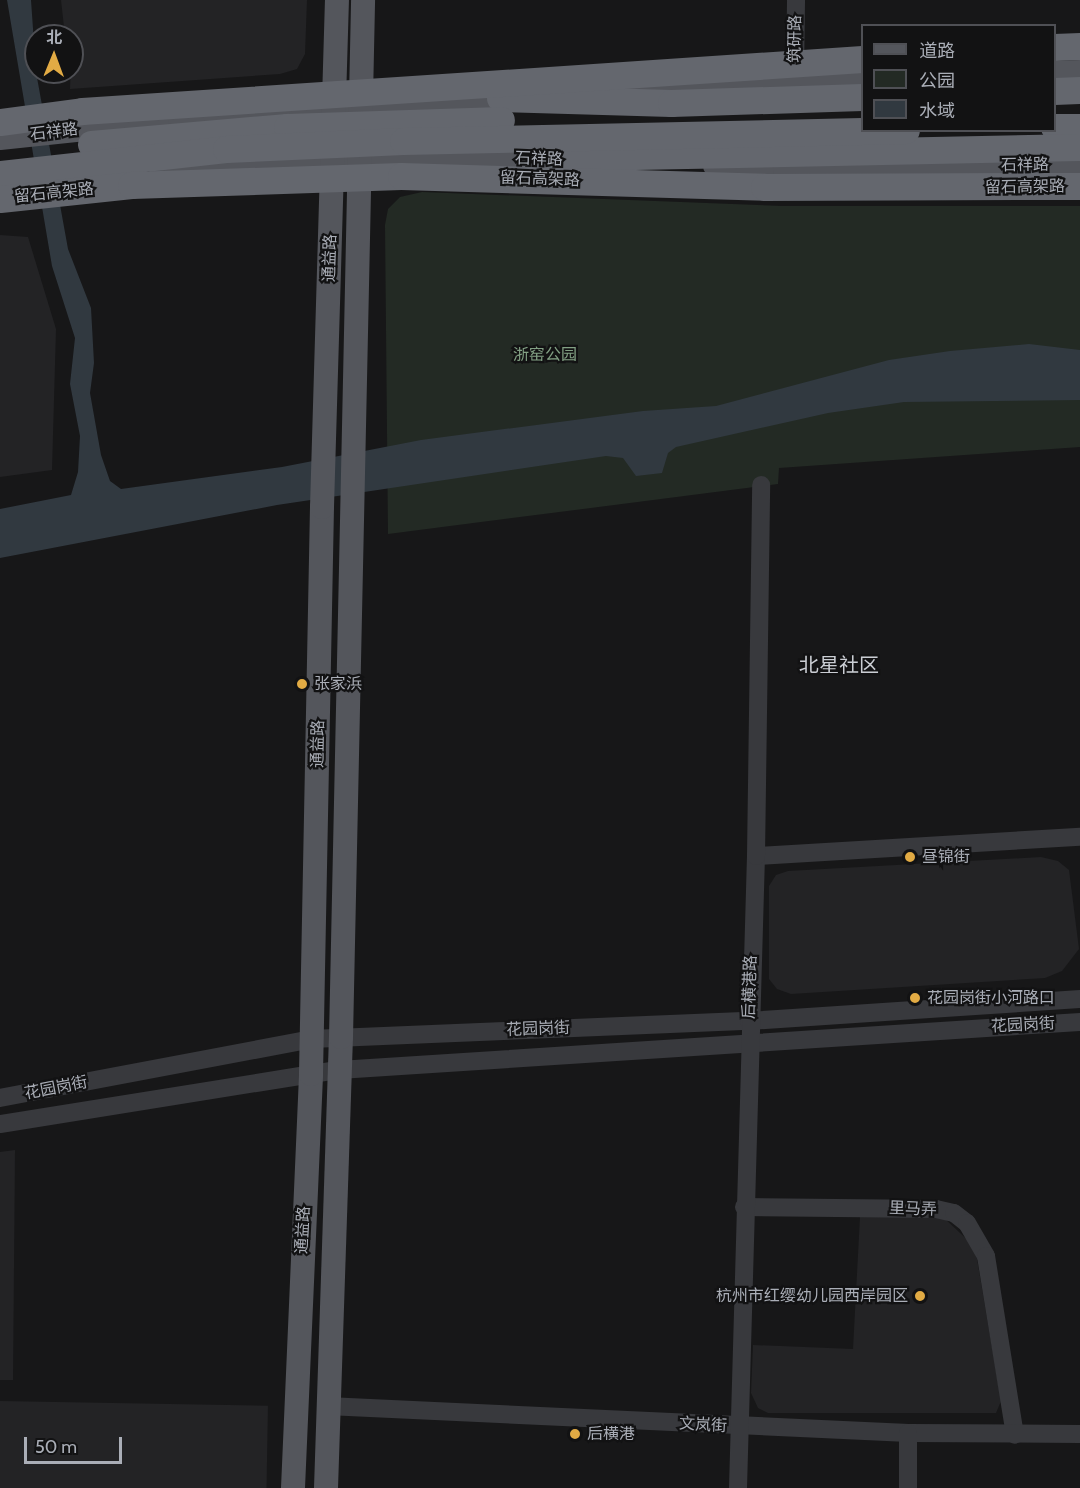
<!DOCTYPE html>
<html>
<head>
<meta charset="utf-8">
<style>
	body { margin:0 }
	#map { position:relative; width:1080px; height:1488px; overflow:hidden; background:#171718; font-family:Cabin,"Noto Sans SC",sans-serif }
	div>[style] { position:absolute }
	.built>* { inset:0; background:#232325; transform-origin:0 0 }
	.green>* { inset:0; background:#232a24 }
	.water>* { inset:0; background:#313940 }
	.minor>* { height:18px; margin:-9px; padding:0 9px; transform-origin:9px; border-radius:9px; background:#38393d }
	.major>* { height:24px; margin:-12px; padding:0 12px; transform-origin:12px; border-radius:12px; background:#54565c }
	.highway>* { height:27px; margin:-13.5px; padding:0 13.5px; transform-origin:13.5px; border-radius:13.5px; background:#64676e }
	.highway-bridge>* { height:27px; margin:-13.5px; padding:0 13.5px; transform-origin:13.5px; border-radius:13.5px; background:#64676e }
	.dots>* { width:16px; height:16px; translate:-50% -50%; box-sizing:border-box; border:3px solid #121213; border-radius:50% }
	span { translate:-50% -50%; white-space:nowrap; text-align:center; line-height:1.15; -webkit-text-stroke:4.5px #121213; paint-order:stroke }
	.street-label { font-size:16px; color:#aaaeb7 }
	.park-label { font-size:16px; color:#82a084 }
	.poi-label { font-size:16px; color:#aaaeb7 }
	.left { translate:0 -50%; text-align:left }
	.right { translate:-100% -50%; text-align:right }
	.quarter-label { font-size:20px; color:#cacdd3 }
	.legend { position:absolute; left:861px; top:24px; width:195px; height:108px; box-sizing:border-box; background:#121213; border:2px solid #4f5055; margin:0; padding:8px 10px; list-style:none; font-size:18px; color:#aaaeb7 }
	.legend li { display:flex; align-items:center; gap:12px; height:30px }
	.legend b { width:30px; border:2px solid #4f5055 }
	.north { position:absolute; left:24px; top:24px; width:60px; height:60px; box-sizing:border-box; background:#121213; border:2px solid #4f5055; border-radius:50%; rotate:1deg; font-size:16px; font-weight:700; line-height:24px; text-align:center; color:#aaaeb7 }
	.north::after { content:''; display:block; margin:auto; width:21px; height:27px; background:#e2ab44; clip-path:polygon(50% 0,100% 100%,50% 72%,0 100%) }
	.scale { position:absolute; left:24px; top:1437px; width:98px; height:27px; box-sizing:border-box; border:3px solid #aaaeb7; border-top:0; padding-left:8px; font-size:18px; line-height:21px; white-space:nowrap; color:#aaaeb7; -webkit-text-stroke:4px #121213; paint-order:stroke }
</style>
</head>
<body>
<div id="map">
	<div class="built">
		<i style="clip-path:polygon(61px 0,307px 0,305px 54px,297px 69px,280px 74px,70px 89px,72px 36px,65px 36px)"></i>
		<i style="clip-path:polygon(0 235px,28px 237px,56px 329px,52px 470px,0 477px)"></i>
		<i style="clip-path:polygon(1041px 857px,1058px 861px,1069px 870px,1079px 949px,1062px 971px,1045px 978px,791px 994px,777px 989px,769px 979px,769px 886px,776px 875px,788px 871px)"></i>
		<i style="clip-path:polygon(15px 1150px,13px 1380px,0 1380px,0 1152px)"></i>
		<i style="clip-path:polygon(860px 1217px,943px 1217px,975px 1247px,1001px 1401px,996px 1413px,768px 1413px,758px 1408px,751px 1393px,753px 1345px,853px 1349px)"></i>
		<i style="left:0;top:1401px;width:268px;height:87px;rotate:1deg"></i>
	</div>
	<div class="green">
		<i style="clip-path:polygon(422px 192px,782px 206px,1080px 206px,1080px 447px,779px 468px,778px 484px,388px 534px,385px 225px,388px 209px,400px 197px)"></i>
	</div>
	<div class="water">
		<i style="clip-path:polygon(7px 0,31px 0,36px 72px,68px 249px,91px 308px,94px 363px,90px 393px,101px 455px,110px 481px,121px 489px,282px 467px,421px 440px,643px 411px,716px 406px,889px 360px,950px 351px,1029px 344px,1080px 350px,1080px 400px,904px 402px,828px 413px,676px 447px,668px 453px,662px 473px,636px 476px,623px 458px,606px 456px,277px 505px,0 558px,0 509px,71px 495px,78px 472px,80px 436px,70px 384px,75px 338px,52px 266px)"></i>
	</div>
	<div class="minor">
		<i style="left:795px;top:74px;width:74px;rotate:-89.2deg"></i>
		<i style="left:756px;top:856px;width:325px;rotate:-3.4deg"></i>
		<i style="left:0;top:1098px;width:317px;rotate:-10.7deg"></i>
		<i style="left:311px;top:1039px;width:438px;rotate:-2.4deg"></i>
		<i style="left:749px;top:1021px;width:332px;rotate:-3.8deg"></i>
		<i style="left:0;top:1124px;width:343px;rotate:-9.1deg"></i>
		<i style="left:339px;top:1070px;width:743px;rotate:-3.71deg"></i>
		<i style="left:744px;top:1207px;width:192px;rotate:0.6deg"></i>
		<i style="left:936px;top:1209px;width:18px;rotate:13deg"></i>
		<i style="left:954px;top:1213px;width:16px;rotate:38deg"></i>
		<i style="left:967px;top:1223px;width:38px;rotate:60deg"></i>
		<i style="left:986px;top:1256px;width:181px;rotate:80.8deg"></i>
		<i style="left:327px;top:1406px;width:582px;rotate:2.66deg"></i>
		<i style="left:908px;top:1433px;width:172px;rotate:0.3deg"></i>
		<i style="left:738px;top:1488px;width:632px;rotate:-88.37deg"></i>
		<i style="left:756px;top:856px;width:371px;rotate:-89.2deg"></i>
		<i style="left:908px;top:1488px;width:55px;rotate:-90deg"></i>
	</div>
	<div class="major">
		<i style="left:1054px;top:73px;width:26px;rotate:-2deg"></i>
		<i style="left:606px;top:91px;width:256px;rotate:-3.1deg"></i>
		<i style="left:0;top:138px;width:181px;rotate:-6deg"></i>
		<i style="left:180px;top:119px;width:339px;rotate:-3.7deg"></i>
		<i style="left:715px;top:166px;width:70px;rotate:2.5deg"></i>
		<i style="left:785px;top:169px;width:295px;rotate:-1deg"></i>
		<i style="left:161px;top:169px;width:173px;rotate:-4deg"></i>
		<i style="left:334px;top:157px;width:217px;rotate:0.5deg"></i>
		<i style="left:293px;top:1488px;width:414px;rotate:-87.5deg"></i>
		<i style="left:311px;top:1074px;width:567px;rotate:-88.89deg"></i>
		<i style="left:322px;top:507px;width:507px;rotate:-88.31deg"></i>
		<i style="left:326px;top:1488px;width:451px;rotate:-88.1deg"></i>
		<i style="left:341px;top:1037px;width:1037px;rotate:-88.78deg"></i>
	</div>
	<div class="highway">
		<i style="left:1054px;top:47px;width:26px;rotate:-2deg"></i>
		<i style="left:1054px;top:91px;width:26px;rotate:-2deg"></i>
		<i style="left:500px;top:98px;width:171px;rotate:1.7deg"></i>
		<i style="left:671px;top:103px;width:191px;rotate:-1.8deg"></i>
		<i style="left:1054px;top:127px;width:26px"></i>
		<i style="left:533px;top:158px;width:547px;rotate:-1.15deg"></i>
	</div>
	<div class="highway-bridge">
		<i style="left:0;top:122px;width:83px;rotate:-7.6deg"></i>
		<i style="left:82px;top:111px;width:782px;rotate:-3.81deg"></i>
		<i style="left:91px;top:144px;width:197px;rotate:-5deg"></i>
		<i style="left:287px;top:127px;width:214px;rotate:-1.9deg"></i>
		<i style="left:0;top:174px;width:227px;rotate:-6.3deg"></i>
		<i style="left:226px;top:149px;width:177px;rotate:-2.6deg"></i>
		<i style="left:403px;top:141px;width:503px;rotate:-1.25deg"></i>
		<i style="left:0;top:199px;width:132px;rotate:-6.1deg"></i>
		<i style="left:131px;top:185px;width:270px;rotate:-1.9deg"></i>
		<i style="left:401px;top:176px;width:363px;rotate:1.7deg"></i>
		<i style="left:764px;top:187px;width:316px;rotate:-0.2deg"></i>
	</div>
	<div class="dots">
		<i style="left:302px;top:684px;background:#e2ab44"></i>
		<i style="left:910px;top:857px;background:#e2ab44"></i>
		<i style="left:915px;top:998px;background:#e2ab44"></i>
		<i style="left:920px;top:1296px;background:#e2ab44"></i>
		<i style="left:575px;top:1434px;background:#e2ab44"></i>
	</div>
	<div class="street-label">
		<span style="left:795px;top:39px;rotate:-89deg">筑研路</span>
		<span style="left:54px;top:132px;rotate:-7deg">石祥路</span>
		<span style="left:539px;top:159px;rotate:2deg">石祥路</span>
		<span style="left:1025px;top:165px;rotate:-1deg">石祥路</span>
		<span style="left:540px;top:179px;rotate:2deg">留石高架路</span>
		<span style="left:1025px;top:187px;rotate:-1deg">留石高架路</span>
		<span style="left:54px;top:193px;rotate:-6deg">留石高架路</span>
		<span style="left:330px;top:258px;rotate:-88deg">通益路</span>
		<span style="left:318px;top:744px;rotate:-89deg">通益路</span>
		<span style="left:750px;top:987px;rotate:-88deg">后横港路</span>
		<span style="left:1023px;top:1025px;rotate:-3deg">花园岗街</span>
		<span style="left:538px;top:1029px;rotate:-2deg">花园岗街</span>
		<span style="left:56px;top:1088px;rotate:-11deg">花园岗街</span>
		<span style="left:913px;top:1209px;rotate:2deg">里马弄</span>
		<span style="left:303px;top:1230px;rotate:-87deg">通益路</span>
		<span style="left:703px;top:1425px;rotate:3deg">文岚街</span>
	</div>
	<div class="park-label">
		<span style="left:545px;top:355px">浙窑公园</span>
	</div>
	<div class="poi-label">
		<span class="left" style="left:314px;top:684px">张家浜</span>
		<span class="left" style="left:922px;top:857px">昼锦街</span>
		<span class="left" style="left:927px;top:998px">花园岗街小河路口</span>
		<span class="right" style="left:908px;top:1296px">杭州市红缨幼儿园西岸园区</span>
		<span class="left" style="left:587px;top:1434px">后横港</span>
	</div>
	<div class="quarter-label">
		<span style="left:839px;top:665px">北星社区</span>
	</div>
	<ul class="legend">
	<li><b style="height:8px;background:#54565c"></b>道路</li>
	<li><b style="height:16px;background:#232a24"></b>公园</li>
	<li><b style="height:16px;background:#313940"></b>水域</li>
	</ul>
	<div class="north">北</div>
	<div class="scale">50 m</div>
</div>
</body>
</html>
